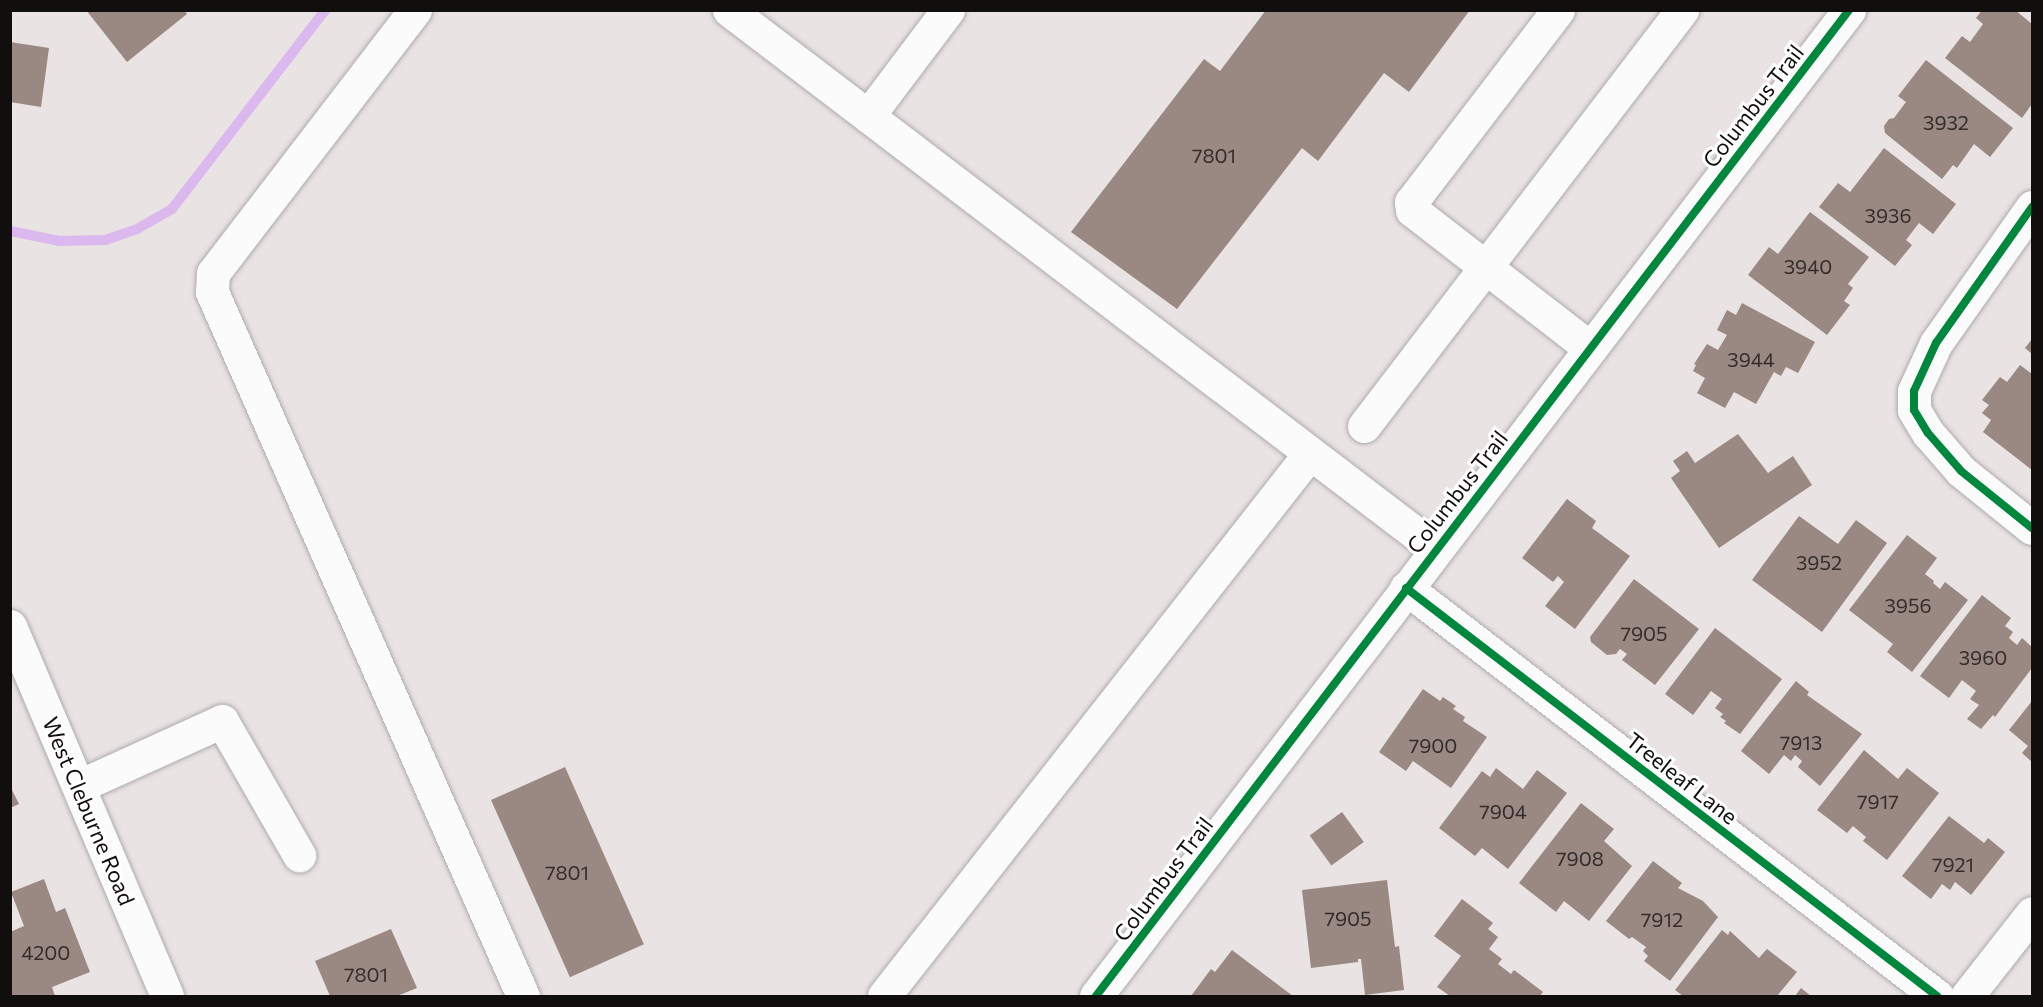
<!DOCTYPE html>
<html>
<head>
<meta charset="utf-8">
<style>
	body { margin:0 }
	#map { position:relative; width:2043px; height:1007px; overflow:hidden; background:#e9e3e4; font-family:Commissioner,sans-serif }
	div>[style] { position:absolute }
	.stream>* { height:10px; margin:-5px; padding:0 5px; transform-origin:5px; border-radius:5px; background:#dbb8ee }
	.building>* { inset:0; background:#9a8882; transform-origin:0 0 }
	.roads { filter:drop-shadow(0 0 2px #afabab) drop-shadow(0 0 2px #afabab) }
	.minor>* { height:33px; margin:-16.5px; padding:0 16.5px; transform-origin:16.5px; border-radius:16.5px; background:#fcfbfb }
	.cycleway>* { height:8px; margin:-4px; padding:0 4px; transform-origin:4px; border-radius:4px; background:#00873e }
	span { translate:-50% -50%; white-space:nowrap; text-align:center; line-height:1.15; -webkit-text-stroke:6px #fff; paint-order:stroke }
	.number-label { font-size:20px; color:#332c2b }
	.number-label span { -webkit-text-stroke-width:0 }
	.street-label { font-size:22px; color:#110e0e }
	.frame { position:absolute; inset:0; border:12px solid #110e0e; pointer-events:none }
</style>
</head>
<body>
<div id="map">
	<div class="stream">
		<i style="left:10px;top:231px;width:50px;rotate:11.5deg"></i>
		<i style="left:59px;top:241px;width:46px;rotate:-1.2deg"></i>
		<i style="left:105px;top:240px;width:34px;rotate:-19deg"></i>
		<i style="left:137px;top:229px;width:40px;rotate:-29.7deg"></i>
		<i style="left:172px;top:209px;width:251px;rotate:-52.4deg"></i>
	</div>
	<div class="building">
		<i style="clip-path:polygon(86px 10px,184px 10px,187px 14px,127px 62px)"></i>
		<i style="clip-path:polygon(1266px 10px,1470px 10px,1409px 92px,1384px 73px,1318px 161px,1302px 148px,1177px 309px,1071px 232px,1204px 59px,1220px 71px)"></i>
		<i style="clip-path:polygon(1982px 10px,2015px 10px,2032px 24px,2032px 104px,2022px 118px,1945px 58px,1962px 36px,1970px 42px,1983px 24px,1976px 18px)"></i>
		<i style="clip-path:polygon(10px 42px,49px 48px,41px 107px,10px 102px)"></i>
		<i style="clip-path:polygon(1926px 60px,2013px 128px,1990px 157px,1974px 144px,1957px 168px,1953px 165px,1942px 179px,1885px 133px,1884px 126px,1889px 119px,1894px 118px,1906px 102px,1898px 96px)"></i>
		<i style="clip-path:polygon(1884px 148px,1956px 204px,1933px 234px,1919px 223px,1906px 240px,1912px 245px,1895px 266px,1819px 207px,1838px 183px,1850px 192px)"></i>
		<i style="clip-path:polygon(1810px 212px,1869px 257px,1848px 284px,1853px 288px,1844px 301px,1850px 305px,1827px 335px,1748px 275px,1769px 247px,1778px 254px)"></i>
		<i style="clip-path:polygon(1742px 303px,1815px 342px,1798px 373px,1786px 367px,1781px 376px,1774px 372px,1756px 404px,1734px 392px,1725px 408px,1697px 393px,1705px 378px,1693px 371px,1696px 365px,1694px 364px,1707px 344px,1718px 350px,1727px 335px,1717px 330px,1727px 310px,1736px 315px)"></i>
		<i style="clip-path:polygon(2032px 339px,2032px 354px,2025px 348px)"></i>
		<i style="clip-path:polygon(2020px 365px,2032px 374px,2032px 470px,1983px 432px,1991px 420px,1982px 413px,1989px 405px,1982px 400px,2000px 377px,2007px 382px)"></i>
		<i style="clip-path:polygon(1738px 434px,1768px 473px,1793px 456px,1812px 485px,1719px 548px,1671px 478px,1680px 471px,1673px 461px,1687px 451px,1695px 463px)"></i>
		<i style="clip-path:polygon(1567px 499px,1596px 521px,1592px 528px,1630px 556px,1575px 629px,1545px 606px,1564px 582px,1558px 576px,1553px 582px,1522px 558px)"></i>
		<i style="clip-path:polygon(1799px 516px,1838px 544px,1856px 520px,1887px 543px,1822px 632px,1752px 580px)"></i>
		<i style="clip-path:polygon(1907px 535px,1937px 558px,1925px 574px,1934px 581px,1933px 583px,1940px 589px,1945px 582px,1968px 600px,1912px 672px,1887px 652px,1893px 644px,1849px 610px)"></i>
		<i style="clip-path:polygon(1634px 579px,1699px 629px,1655px 685px,1622px 660px,1627px 654px,1620px 649px,1616px 654px,1607px 655px,1591px 642px,1590px 637px)"></i>
		<i style="clip-path:polygon(1982px 595px,2011px 618px,2005px 626px,2013px 632px,2009px 638px,2017px 645px,2022px 638px,2032px 647px,2032px 668px,1995px 717px,1993px 715px,1981px 729px,1967px 719px,1979px 705px,1970px 699px,1976px 691px,1962px 680px,1949px 698px,1920px 676px)"></i>
		<i style="clip-path:polygon(1715px 628px,1782px 679px,1740px 734px,1724px 723px,1726px 721px,1720px 717px,1723px 714px,1715px 708px,1722px 699px,1711px 691px,1693px 715px,1665px 694px)"></i>
		<i style="clip-path:polygon(1796px 681px,1809px 692px,1807px 695px,1862px 734px,1820px 786px,1798px 767px,1802px 761px,1795px 755px,1791px 761px,1784px 755px,1769px 774px,1741px 751px)"></i>
		<i style="clip-path:polygon(1423px 689px,1440px 701px,1443px 697px,1456px 706px,1453px 709px,1465px 717px,1463px 721px,1487px 737px,1451px 788px,1413px 761px,1406px 771px,1379px 752px)"></i>
		<i style="clip-path:polygon(2032px 701px,2032px 762px,2022px 753px,2028px 746px,2009px 730px)"></i>
		<i style="clip-path:polygon(1864px 750px,1898px 779px,1907px 768px,1939px 793px,1887px 860px,1863px 841px,1866px 837px,1853px 826px,1847px 833px,1817px 810px)"></i>
		<i style="left:565px;top:767px;width:194px;height:81px;rotate:66deg"></i>
		<i style="clip-path:polygon(1496px 768px,1523px 789px,1537px 770px,1567px 793px,1508px 869px,1482px 848px,1475px 856px,1439px 828px,1482px 771px,1490px 777px)"></i>
		<i style="clip-path:polygon(10px 786px,19px 804px,10px 808px)"></i>
		<i style="clip-path:polygon(1581px 803px,1614px 829px,1604px 841px,1632px 866px,1589px 921px,1564px 901px,1556px 912px,1519px 883px)"></i>
		<i style="left:1342px;top:812px;width:37px;height:40px;rotate:54deg"></i>
		<i style="clip-path:polygon(1949px 816px,1984px 843px,1988px 838px,2005px 852px,1971px 895px,1955px 882px,1950px 890px,1942px 884px,1931px 899px,1902px 876px)"></i>
		<i style="clip-path:polygon(1653px 861px,1682px 883px,1678px 888px,1703px 901px,1718px 917px,1670px 981px,1644px 961px,1648px 956px,1643px 951px,1646px 947px,1632px 937px,1629px 939px,1606px 921px)"></i>
		<i style="clip-path:polygon(44px 879px,56px 912px,65px 908px,90px 972px,52px 987px,55px 996px,10px 996px,10px 932px,24px 926px,11px 892px)"></i>
		<i style="clip-path:polygon(1387px 880px,1395px 947px,1399px 946px,1404px 990px,1365px 995px,1361px 959px,1358px 959px,1358px 962px,1311px 968px,1302px 890px)"></i>
		<i style="clip-path:polygon(1462px 899px,1493px 923px,1488px 929px,1498px 937px,1489px 949px,1502px 959px,1498px 964px,1511px 974px,1514px 970px,1543px 992px,1540px 996px,1450px 996px,1437px 987px,1461px 956px,1434px 936px)"></i>
		<i style="clip-path:polygon(391px 929px,417px 988px,397px 996px,330px 996px,315px 961px)"></i>
		<i style="clip-path:polygon(1722px 930px,1728px 935px,1730px 931px,1759px 958px,1767px 949px,1797px 972px,1777px 996px,1683px 996px,1675px 990px)"></i>
		<i style="clip-path:polygon(1232px 950px,1293px 996px,1191px 996px,1211px 969px,1215px 972px)"></i>
		<i style="clip-path:polygon(1801px 988px,1811px 996px,1795px 996px)"></i>
	</div>
	<div class="roads">
		<div class="minor">
			<i style="left:415px;top:10px;width:332px;rotate:127.5deg"></i>
			<i style="left:213px;top:273px;width:19px;rotate:93deg"></i>
			<i style="left:212px;top:292px;width:770px;rotate:66.17deg"></i>
			<i style="left:729px;top:10px;width:889px;rotate:37.32deg"></i>
			<i style="left:1558px;top:10px;width:242px;rotate:127.4deg"></i>
			<i style="left:1411px;top:202px;width:8px;rotate:83deg"></i>
			<i style="left:1412px;top:210px;width:225px;rotate:37.8deg"></i>
			<i style="left:868px;top:116px;width:133px;rotate:-53deg"></i>
			<i style="left:2032px;top:207px;width:166px;rotate:125.2deg"></i>
			<i style="left:1936px;top:343px;width:53px;rotate:114.6deg"></i>
			<i style="left:1914px;top:391px;width:19px;rotate:90deg"></i>
			<i style="left:1914px;top:410px;width:27px;rotate:59deg"></i>
			<i style="left:1928px;top:433px;width:50px;rotate:49deg"></i>
			<i style="left:1961px;top:471px;width:91px;rotate:38.8deg"></i>
			<i style="left:1364px;top:426px;width:524px;rotate:-52.6deg"></i>
			<i style="left:1406px;top:588px;width:670px;rotate:37.54deg"></i>
			<i style="left:10px;top:626px;width:402px;rotate:67deg"></i>
			<i style="left:79px;top:786px;width:157px;rotate:-24.4deg"></i>
			<i style="left:222px;top:721px;width:155px;rotate:60.1deg"></i>
			<i style="left:884px;top:996px;width:690px;rotate:-51.88deg"></i>
			<i style="left:1096px;top:996px;width:1241px;rotate:-52.63deg"></i>
			<i style="left:1967px;top:996px;width:105px;rotate:-51.9deg"></i>
		</div>
	</div>
	<div class="cycleway">
		<i style="left:2032px;top:207px;width:166px;rotate:125.2deg"></i>
		<i style="left:1936px;top:343px;width:53px;rotate:114.6deg"></i>
		<i style="left:1914px;top:391px;width:19px;rotate:90deg"></i>
		<i style="left:1914px;top:410px;width:27px;rotate:59deg"></i>
		<i style="left:1928px;top:433px;width:50px;rotate:49deg"></i>
		<i style="left:1961px;top:471px;width:91px;rotate:38.8deg"></i>
		<i style="left:1406px;top:588px;width:670px;rotate:37.54deg"></i>
		<i style="left:1096px;top:996px;width:1241px;rotate:-52.63deg"></i>
	</div>
	<div class="number-label">
		<span style="left:1946px;top:122px">3932</span>
		<span style="left:1214px;top:155px">7801</span>
		<span style="left:1888px;top:215px">3936</span>
		<span style="left:1808px;top:266px">3940</span>
		<span style="left:1751px;top:359px">3944</span>
		<span style="left:1819px;top:562px">3952</span>
		<span style="left:1908px;top:605px">3956</span>
		<span style="left:1644px;top:633px">7905</span>
		<span style="left:1983px;top:657px">3960</span>
		<span style="left:1801px;top:742px">7913</span>
		<span style="left:1433px;top:745px">7900</span>
		<span style="left:1878px;top:801px">7917</span>
		<span style="left:1503px;top:811px">7904</span>
		<span style="left:1580px;top:858px">7908</span>
		<span style="left:1953px;top:864px">7921</span>
		<span style="left:567px;top:872px">7801</span>
		<span style="left:1348px;top:918px">7905</span>
		<span style="left:1662px;top:919px">7912</span>
		<span style="left:46px;top:952px">4200</span>
		<span style="left:366px;top:974px">7801</span>
	</div>
	<div class="street-label">
		<span style="left:1753px;top:106px;rotate:-52deg">Columbus Trail</span>
		<span style="left:1457px;top:492px;rotate:-52deg">Columbus Trail</span>
		<span style="left:1682px;top:778px;rotate:38deg">Treeleaf Lane</span>
		<span style="left:89px;top:811px;rotate:67deg">West Cleburne Road</span>
		<span style="left:1163px;top:879px;rotate:-53deg">Columbus Trail</span>
	</div>
	<div class="frame"></div>
</div>
</body>
</html>
